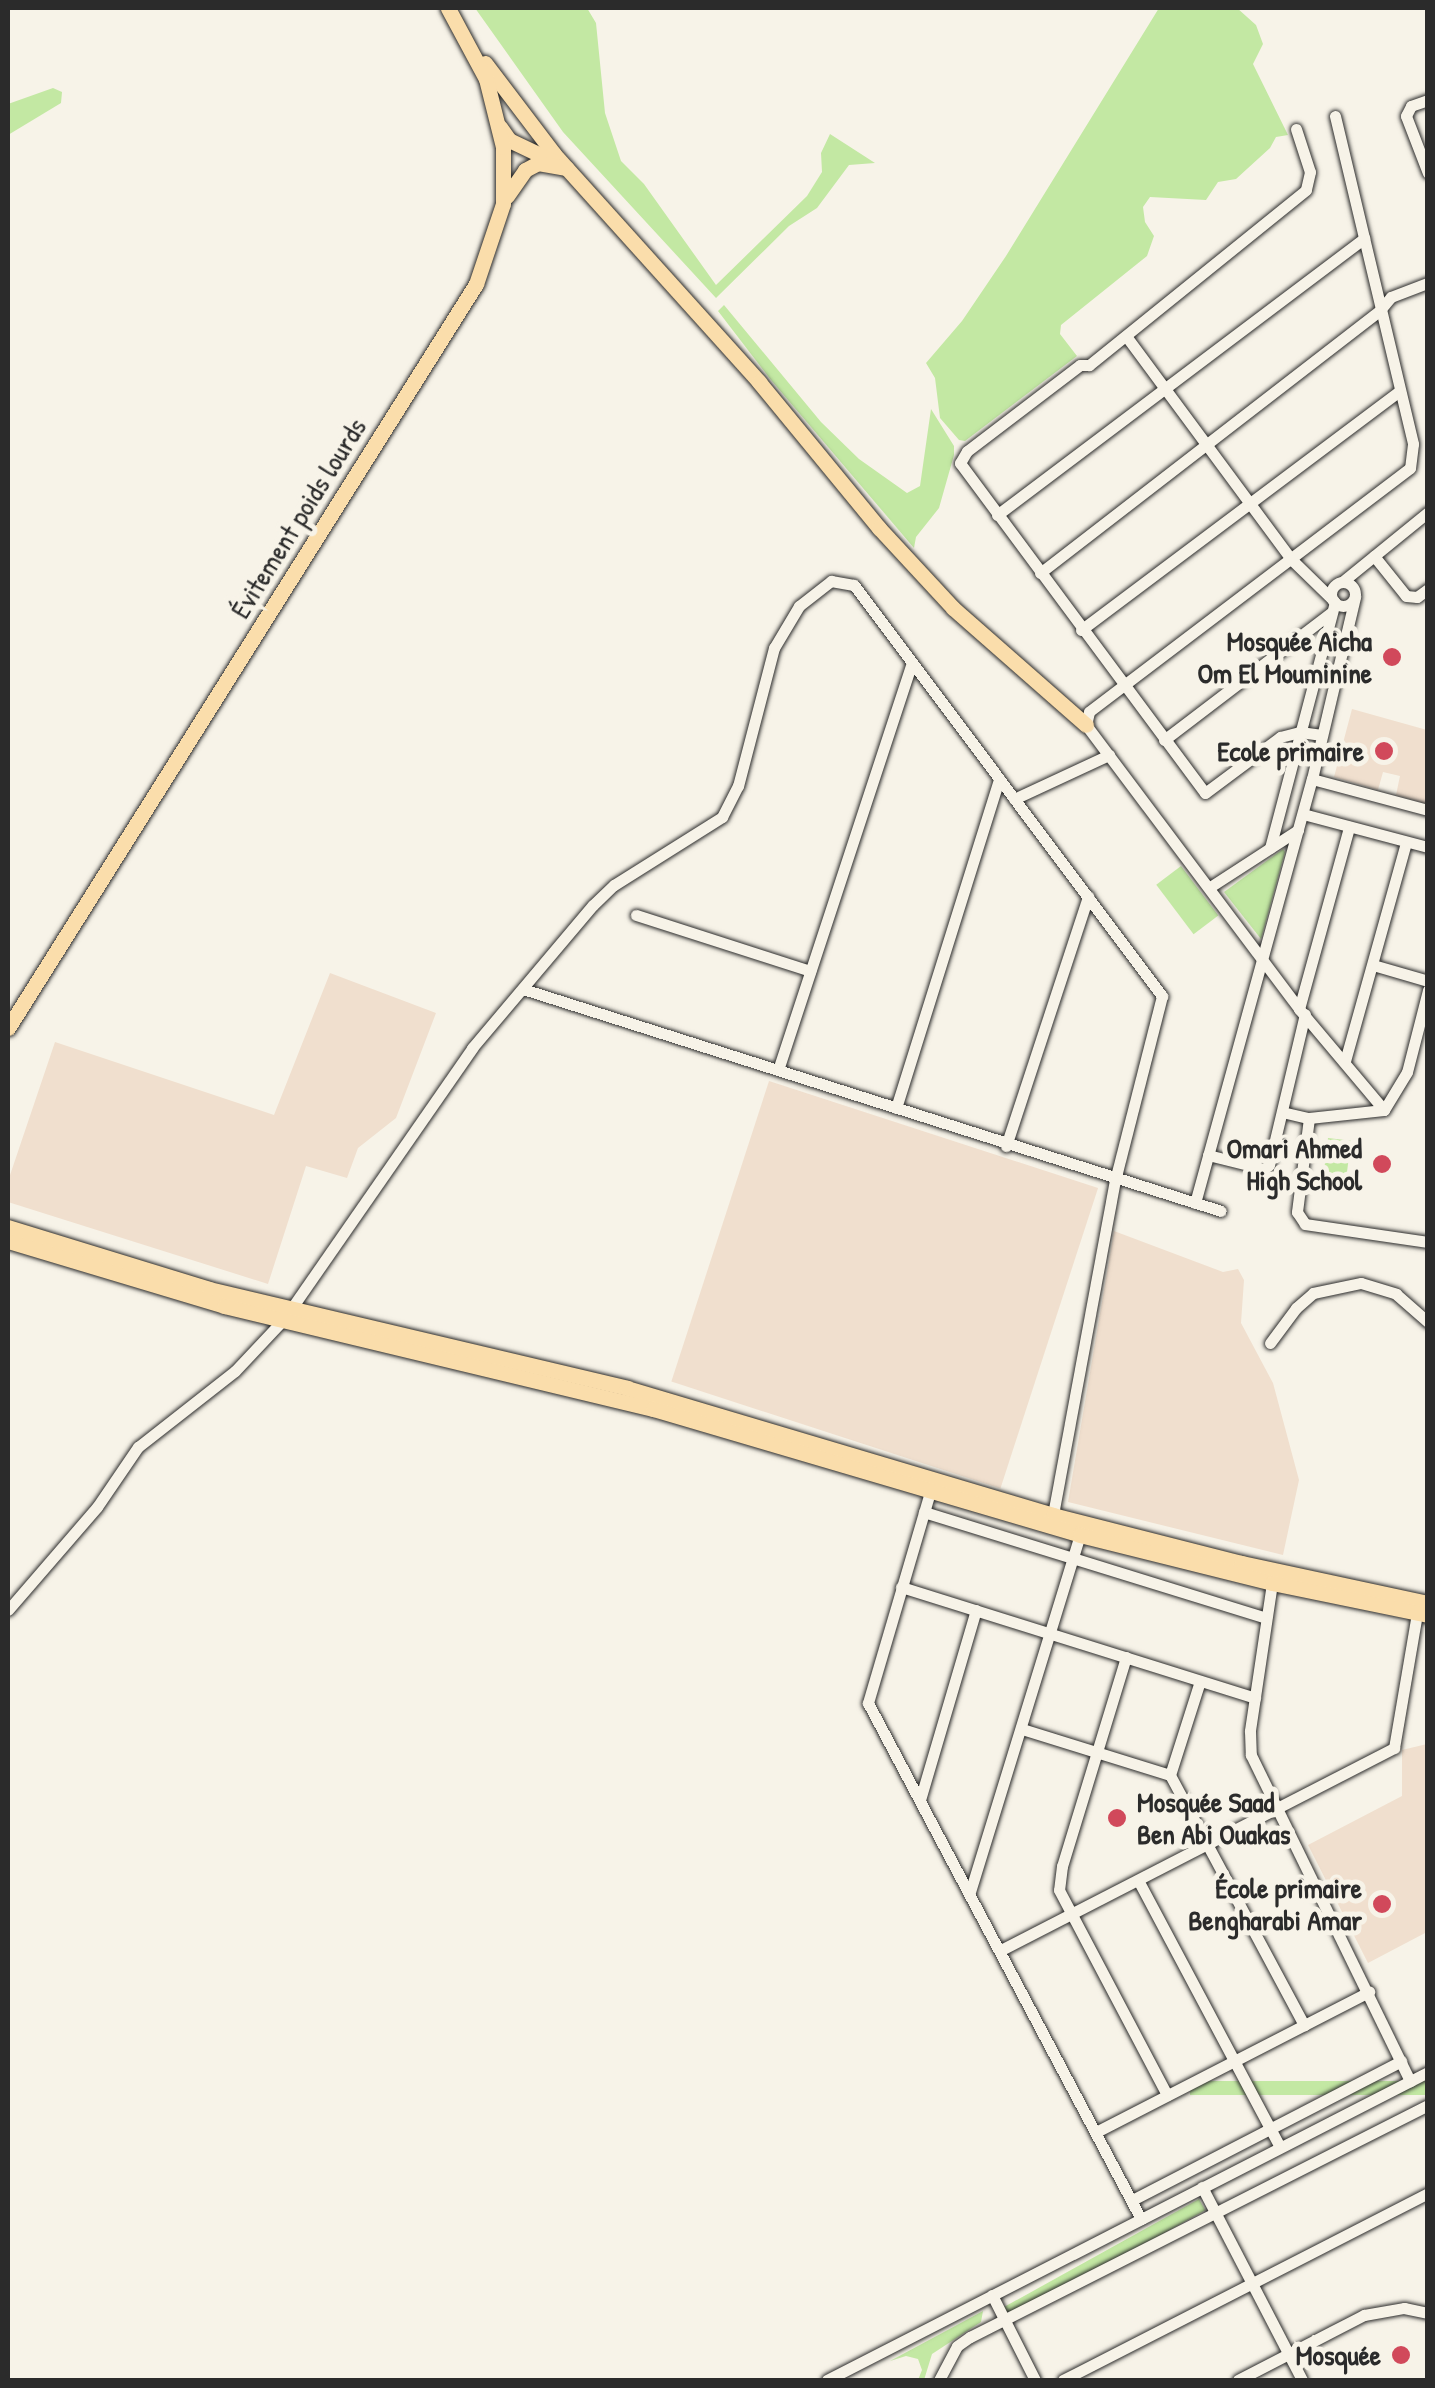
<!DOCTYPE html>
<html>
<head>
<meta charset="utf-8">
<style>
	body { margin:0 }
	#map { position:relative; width:1435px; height:2388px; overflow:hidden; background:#f7f3e8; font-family:"Patrick Hand",sans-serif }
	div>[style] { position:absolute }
	.built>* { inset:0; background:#f0dfce; transform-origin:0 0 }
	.green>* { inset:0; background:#c3e8a3; transform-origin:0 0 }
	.roads { filter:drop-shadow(0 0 2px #2b2b2b) drop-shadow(0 0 2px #2b2b2b) }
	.minor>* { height:11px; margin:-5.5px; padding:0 5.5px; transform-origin:5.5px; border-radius:5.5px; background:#f7f3e8 }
	.minor>.ring { margin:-5.5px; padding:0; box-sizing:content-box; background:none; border:11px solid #f7f3e8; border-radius:50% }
	.major>* { height:15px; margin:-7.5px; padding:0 7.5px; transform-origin:7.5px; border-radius:7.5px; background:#faddab }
	.dots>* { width:28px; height:28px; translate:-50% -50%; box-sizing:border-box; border:5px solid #f7f3e8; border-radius:50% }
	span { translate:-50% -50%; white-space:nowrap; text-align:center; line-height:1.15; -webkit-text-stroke:10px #f7f3e8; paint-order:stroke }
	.street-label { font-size:28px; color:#2b2b2b }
	.poi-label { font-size:28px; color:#2b2b2b; font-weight:700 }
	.right { translate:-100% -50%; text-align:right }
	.left { translate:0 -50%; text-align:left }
	.frame { position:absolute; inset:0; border:10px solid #2b2b2b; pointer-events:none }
</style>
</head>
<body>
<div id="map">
	<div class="built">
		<i style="clip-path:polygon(1352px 709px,1427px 730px,1427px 804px,1396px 795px,1400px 776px,1383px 772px,1378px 790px,1334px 777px)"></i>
		<i style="clip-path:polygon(330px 973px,436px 1013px,396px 1118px,358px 1148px,347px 1178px,306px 1166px,268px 1284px,8px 1202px,8px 1181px,55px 1042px,274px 1115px)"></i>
		<i style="left:769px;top:1081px;width:346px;height:316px;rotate:18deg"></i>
		<i style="clip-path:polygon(1114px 1231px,1223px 1272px,1238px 1269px,1244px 1280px,1241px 1323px,1273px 1383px,1299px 1480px,1283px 1555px,1068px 1502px)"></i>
		<i style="clip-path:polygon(1427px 1744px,1427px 1932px,1368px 1963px,1308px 1845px,1402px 1796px,1402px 1750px)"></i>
	</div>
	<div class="green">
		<i style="clip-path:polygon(475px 8px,587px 8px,596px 23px,605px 113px,621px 161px,644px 184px,716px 285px,807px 196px,822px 172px,821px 153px,830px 134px,875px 163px,849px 165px,817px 208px,789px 226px,716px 298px,563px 132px)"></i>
		<i style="clip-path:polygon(1159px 8px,1237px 8px,1256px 25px,1263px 44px,1253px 64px,1288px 135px,1276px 137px,1270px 148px,1236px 179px,1218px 182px,1206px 200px,1150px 197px,1143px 207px,1145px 222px,1154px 236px,1147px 256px,1061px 325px,1060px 334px,1077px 356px,965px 441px,959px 440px,940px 418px,935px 378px,926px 363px,962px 321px,1006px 256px)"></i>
		<i style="clip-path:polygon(53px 88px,62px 92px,61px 103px,8px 135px,8px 104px)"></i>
		<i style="clip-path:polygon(724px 305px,821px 422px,859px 459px,907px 493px,920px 486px,931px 409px,954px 446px,954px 455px,939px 508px,916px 537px,914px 548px,771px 380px,718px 311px)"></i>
		<i style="clip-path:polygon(1283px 849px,1285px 852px,1261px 939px,1224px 892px)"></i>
		<i style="left:1181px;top:866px;width:62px;height:31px;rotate:53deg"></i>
		<i style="left:1328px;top:1138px;width:23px;height:48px;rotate:7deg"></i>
		<i style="left:1427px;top:2081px;width:14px;height:237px;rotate:90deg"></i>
		<i style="left:1199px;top:2199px;width:13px;height:223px;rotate:61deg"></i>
		<i style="clip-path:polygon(983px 2311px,981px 2322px,932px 2354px,924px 2380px,918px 2380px,922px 2370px,918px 2359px,906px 2356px,890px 2361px)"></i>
	</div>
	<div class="roads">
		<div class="minor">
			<i style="left:1428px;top:100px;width:18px;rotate:161deg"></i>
			<i style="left:1411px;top:106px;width:11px;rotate:117deg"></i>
			<i style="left:1406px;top:116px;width:61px;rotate:68.9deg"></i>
			<i style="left:1335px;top:116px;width:337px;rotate:76.6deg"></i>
			<i style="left:1413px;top:444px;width:24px;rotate:97deg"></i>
			<i style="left:1410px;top:468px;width:403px;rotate:142.8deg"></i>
			<i style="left:1089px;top:712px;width:13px;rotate:103deg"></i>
			<i style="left:1086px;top:725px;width:355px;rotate:53.1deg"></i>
			<i style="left:1299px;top:1009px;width:132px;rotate:49.9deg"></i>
			<i style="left:1296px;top:129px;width:45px;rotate:72deg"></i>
			<i style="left:1310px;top:172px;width:18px;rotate:103deg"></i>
			<i style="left:1306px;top:190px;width:279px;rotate:141.1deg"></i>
			<i style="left:1089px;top:365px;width:9px;rotate:180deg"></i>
			<i style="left:1080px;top:365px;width:142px;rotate:142.7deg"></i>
			<i style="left:967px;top:451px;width:14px;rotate:120deg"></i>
			<i style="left:960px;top:463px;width:411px;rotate:53.4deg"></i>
			<i style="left:1205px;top:793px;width:94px;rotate:-36.7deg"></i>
			<i style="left:1280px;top:737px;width:21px;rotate:-14deg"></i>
			<i style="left:1300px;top:732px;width:22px;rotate:8deg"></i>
			<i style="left:1126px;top:336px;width:277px;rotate:53.5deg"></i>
			<i style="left:1291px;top:559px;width:60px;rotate:44.3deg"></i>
			<i style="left:997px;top:515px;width:460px;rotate:-37deg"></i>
			<i style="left:1374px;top:556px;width:51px;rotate:51.3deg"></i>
			<i style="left:1406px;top:596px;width:11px;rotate:5deg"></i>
			<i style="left:1417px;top:597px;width:14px;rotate:-36deg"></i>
			<i style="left:1040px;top:573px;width:430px;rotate:-37.7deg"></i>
			<i style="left:1380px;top:310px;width:17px;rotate:-50deg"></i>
			<i style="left:1391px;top:297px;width:40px;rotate:-21deg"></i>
			<i style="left:1342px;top:582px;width:111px;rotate:-39.1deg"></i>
			<i class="ring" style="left:1331px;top:582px;width:13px;height:13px"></i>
			<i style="left:1081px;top:630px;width:398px;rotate:-36.9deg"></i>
			<i style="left:1164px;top:740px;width:210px;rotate:-37.3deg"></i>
			<i style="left:1312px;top:779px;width:120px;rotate:15deg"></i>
			<i style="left:1014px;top:799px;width:105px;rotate:-24.9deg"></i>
			<i style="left:1303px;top:814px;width:129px;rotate:14.8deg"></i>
			<i style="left:1270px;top:848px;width:254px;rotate:-75.2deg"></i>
			<i style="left:1210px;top:887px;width:105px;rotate:-32.9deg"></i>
			<i style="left:636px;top:915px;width:183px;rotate:17.8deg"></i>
			<i style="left:1373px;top:965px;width:57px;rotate:16.2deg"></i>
			<i style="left:523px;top:989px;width:732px;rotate:17.64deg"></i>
			<i style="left:1299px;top:1009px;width:189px;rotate:-74.6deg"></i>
			<i style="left:1345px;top:1061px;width:227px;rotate:-74.4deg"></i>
			<i style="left:778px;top:1070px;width:426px;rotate:-71.8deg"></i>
			<i style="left:896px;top:1108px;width:345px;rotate:-72.6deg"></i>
			<i style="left:1282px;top:1112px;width:28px;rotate:13deg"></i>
			<i style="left:1309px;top:1118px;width:75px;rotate:-6.1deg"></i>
			<i style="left:1384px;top:1110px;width:44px;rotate:-58.8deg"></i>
			<i style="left:1407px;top:1072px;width:85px;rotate:-75.6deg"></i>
			<i style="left:1309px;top:1118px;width:95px;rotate:97.3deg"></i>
			<i style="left:1297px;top:1212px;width:14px;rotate:56deg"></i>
			<i style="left:1305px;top:1224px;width:124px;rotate:8.3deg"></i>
			<i style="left:1006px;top:1146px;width:263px;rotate:-71.8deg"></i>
			<i style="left:1208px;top:1155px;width:58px;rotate:14deg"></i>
			<i style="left:1264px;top:1169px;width:6px;rotate:-39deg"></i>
			<i style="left:1269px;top:1165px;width:155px;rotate:-76.6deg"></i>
			<i style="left:1195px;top:1203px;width:440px;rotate:-74.6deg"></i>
			<i style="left:1312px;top:779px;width:187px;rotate:-76.7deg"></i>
			<i style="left:1270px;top:1343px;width:44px;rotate:-53.4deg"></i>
			<i style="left:1296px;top:1308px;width:23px;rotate:-41deg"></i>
			<i style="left:1313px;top:1293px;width:49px;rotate:-11.8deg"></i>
			<i style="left:1361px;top:1283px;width:37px;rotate:17deg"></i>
			<i style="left:1396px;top:1294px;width:43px;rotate:41.2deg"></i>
			<i style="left:930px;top:1492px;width:220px;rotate:106.4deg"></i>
			<i style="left:868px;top:1703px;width:584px;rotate:62.12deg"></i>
			<i style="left:924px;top:1512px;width:358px;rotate:17.2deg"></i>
			<i style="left:1272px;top:1583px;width:150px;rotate:98.5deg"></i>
			<i style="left:1250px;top:1731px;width:24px;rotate:88deg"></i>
			<i style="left:1251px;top:1755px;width:363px;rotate:64deg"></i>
			<i style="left:901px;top:1587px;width:371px;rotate:17.4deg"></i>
			<i style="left:8px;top:1610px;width:136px;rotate:-49.2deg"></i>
			<i style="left:97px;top:1507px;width:73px;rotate:-55.7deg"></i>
			<i style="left:138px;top:1447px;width:123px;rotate:-38.1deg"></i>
			<i style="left:235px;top:1371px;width:71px;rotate:-46.7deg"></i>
			<i style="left:284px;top:1319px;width:330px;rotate:-55.2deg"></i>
			<i style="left:472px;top:1048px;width:187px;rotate:-49.8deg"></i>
			<i style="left:593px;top:905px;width:29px;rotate:-44deg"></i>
			<i style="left:614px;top:885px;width:128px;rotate:-32.2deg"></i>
			<i style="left:722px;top:817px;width:35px;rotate:-63deg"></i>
			<i style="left:738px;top:786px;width:143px;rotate:-75.4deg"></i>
			<i style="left:774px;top:648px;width:49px;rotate:-59.2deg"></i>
			<i style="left:799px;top:606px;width:41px;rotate:-38deg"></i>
			<i style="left:831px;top:581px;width:23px;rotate:10deg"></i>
			<i style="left:854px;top:585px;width:514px;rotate:53.15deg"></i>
			<i style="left:1162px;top:996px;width:190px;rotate:104.3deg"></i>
			<i style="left:1115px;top:1180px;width:345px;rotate:100.5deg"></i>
			<i style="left:1126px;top:1657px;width:219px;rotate:107deg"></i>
			<i style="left:1062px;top:1866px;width:24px;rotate:97deg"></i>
			<i style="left:1059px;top:1890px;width:232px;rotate:62.2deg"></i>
			<i style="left:1200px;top:1681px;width:99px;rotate:107.7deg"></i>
			<i style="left:1170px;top:1775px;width:284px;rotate:61.8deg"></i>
			<i style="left:1022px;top:1729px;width:155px;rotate:17.3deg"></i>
			<i style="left:920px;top:1800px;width:198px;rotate:-73.6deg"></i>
			<i style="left:1138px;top:1880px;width:302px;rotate:62deg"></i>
			<i style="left:970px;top:1892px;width:374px;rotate:-72.9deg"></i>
			<i style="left:1001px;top:1950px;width:442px;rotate:-27.2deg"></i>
			<i style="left:1394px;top:1748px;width:137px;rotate:-80.3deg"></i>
			<i style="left:1098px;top:2131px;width:305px;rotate:-27.2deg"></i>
			<i style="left:1202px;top:2187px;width:217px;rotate:62.6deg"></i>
			<i style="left:1132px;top:2200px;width:303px;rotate:-27.3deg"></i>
			<i style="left:992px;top:2295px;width:95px;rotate:63.2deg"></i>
			<i style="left:827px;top:2380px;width:675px;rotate:-27.13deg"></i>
			<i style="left:939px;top:2380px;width:38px;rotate:-62deg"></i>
			<i style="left:957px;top:2346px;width:16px;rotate:-35deg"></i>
			<i style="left:970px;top:2337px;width:513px;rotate:-26.86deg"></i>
			<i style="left:1063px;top:2380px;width:410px;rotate:-27.1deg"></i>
			<i style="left:1238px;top:2380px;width:142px;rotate:-27.3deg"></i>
			<i style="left:1364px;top:2315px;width:41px;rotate:-9.9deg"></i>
			<i style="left:1404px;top:2308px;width:25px;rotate:12deg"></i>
		</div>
		<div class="major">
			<i style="left:485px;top:63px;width:114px;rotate:52.8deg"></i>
			<i style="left:554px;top:154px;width:307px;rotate:48deg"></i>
			<i style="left:759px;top:382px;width:189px;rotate:50.6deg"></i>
			<i style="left:879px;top:528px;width:109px;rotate:47.2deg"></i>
			<i style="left:953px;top:608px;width:177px;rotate:41.3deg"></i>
			<i style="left:500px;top:127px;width:16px;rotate:55deg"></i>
			<i style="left:509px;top:140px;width:47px;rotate:25.5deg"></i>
			<i style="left:507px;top:196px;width:32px;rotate:-55deg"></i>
			<i style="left:525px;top:170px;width:15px;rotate:-28deg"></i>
			<i style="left:538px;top:163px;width:29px;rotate:10deg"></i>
			<i style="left:8px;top:1028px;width:879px;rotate:-57.83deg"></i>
			<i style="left:476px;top:284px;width:84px;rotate:-71.4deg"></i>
			<i style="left:503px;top:204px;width:57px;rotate:-90deg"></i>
			<i style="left:503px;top:147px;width:70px;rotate:-104deg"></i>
			<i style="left:486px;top:79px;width:81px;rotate:-118.2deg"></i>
			<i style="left:8px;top:1227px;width:210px;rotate:17.1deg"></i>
			<i style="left:209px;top:1289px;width:430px;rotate:13.3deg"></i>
			<i style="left:627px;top:1388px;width:445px;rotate:16.6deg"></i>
			<i style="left:1053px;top:1515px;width:194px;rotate:14.3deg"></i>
			<i style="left:1241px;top:1563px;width:191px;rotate:12.1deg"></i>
			<i style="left:8px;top:1241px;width:226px;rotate:16.7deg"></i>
			<i style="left:224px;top:1306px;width:441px;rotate:13.5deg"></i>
			<i style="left:653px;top:1409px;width:445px;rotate:16.4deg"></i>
			<i style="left:1080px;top:1535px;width:198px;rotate:14deg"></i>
			<i style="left:1272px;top:1583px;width:159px;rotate:11.6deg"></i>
		</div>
	</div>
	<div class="dots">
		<i style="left:1392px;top:657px;background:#d1495b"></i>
		<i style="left:1384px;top:751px;background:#d1495b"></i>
		<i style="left:1382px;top:1164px;background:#d1495b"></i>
		<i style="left:1117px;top:1818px;background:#d1495b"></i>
		<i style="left:1382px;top:1904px;background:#d1495b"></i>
		<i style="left:1401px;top:2355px;background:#d1495b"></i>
	</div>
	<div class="street-label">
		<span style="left:298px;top:518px;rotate:-58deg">Évitement poids lourds</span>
	</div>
	<div class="poi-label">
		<span class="right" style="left:1372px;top:657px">Mosquée Aicha<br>Om El Mouminine</span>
		<span class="right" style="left:1364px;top:751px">Ecole primaire</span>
		<span class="right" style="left:1362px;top:1164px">Omari Ahmed<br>High School</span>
		<span class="left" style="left:1137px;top:1818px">Mosquée Saad<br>Ben Abi Ouakas</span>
		<span class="right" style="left:1362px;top:1904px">École primaire<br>Bengharabi Amar</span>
		<span class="right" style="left:1381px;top:2355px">Mosquée</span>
	</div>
	<div class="frame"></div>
</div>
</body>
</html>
